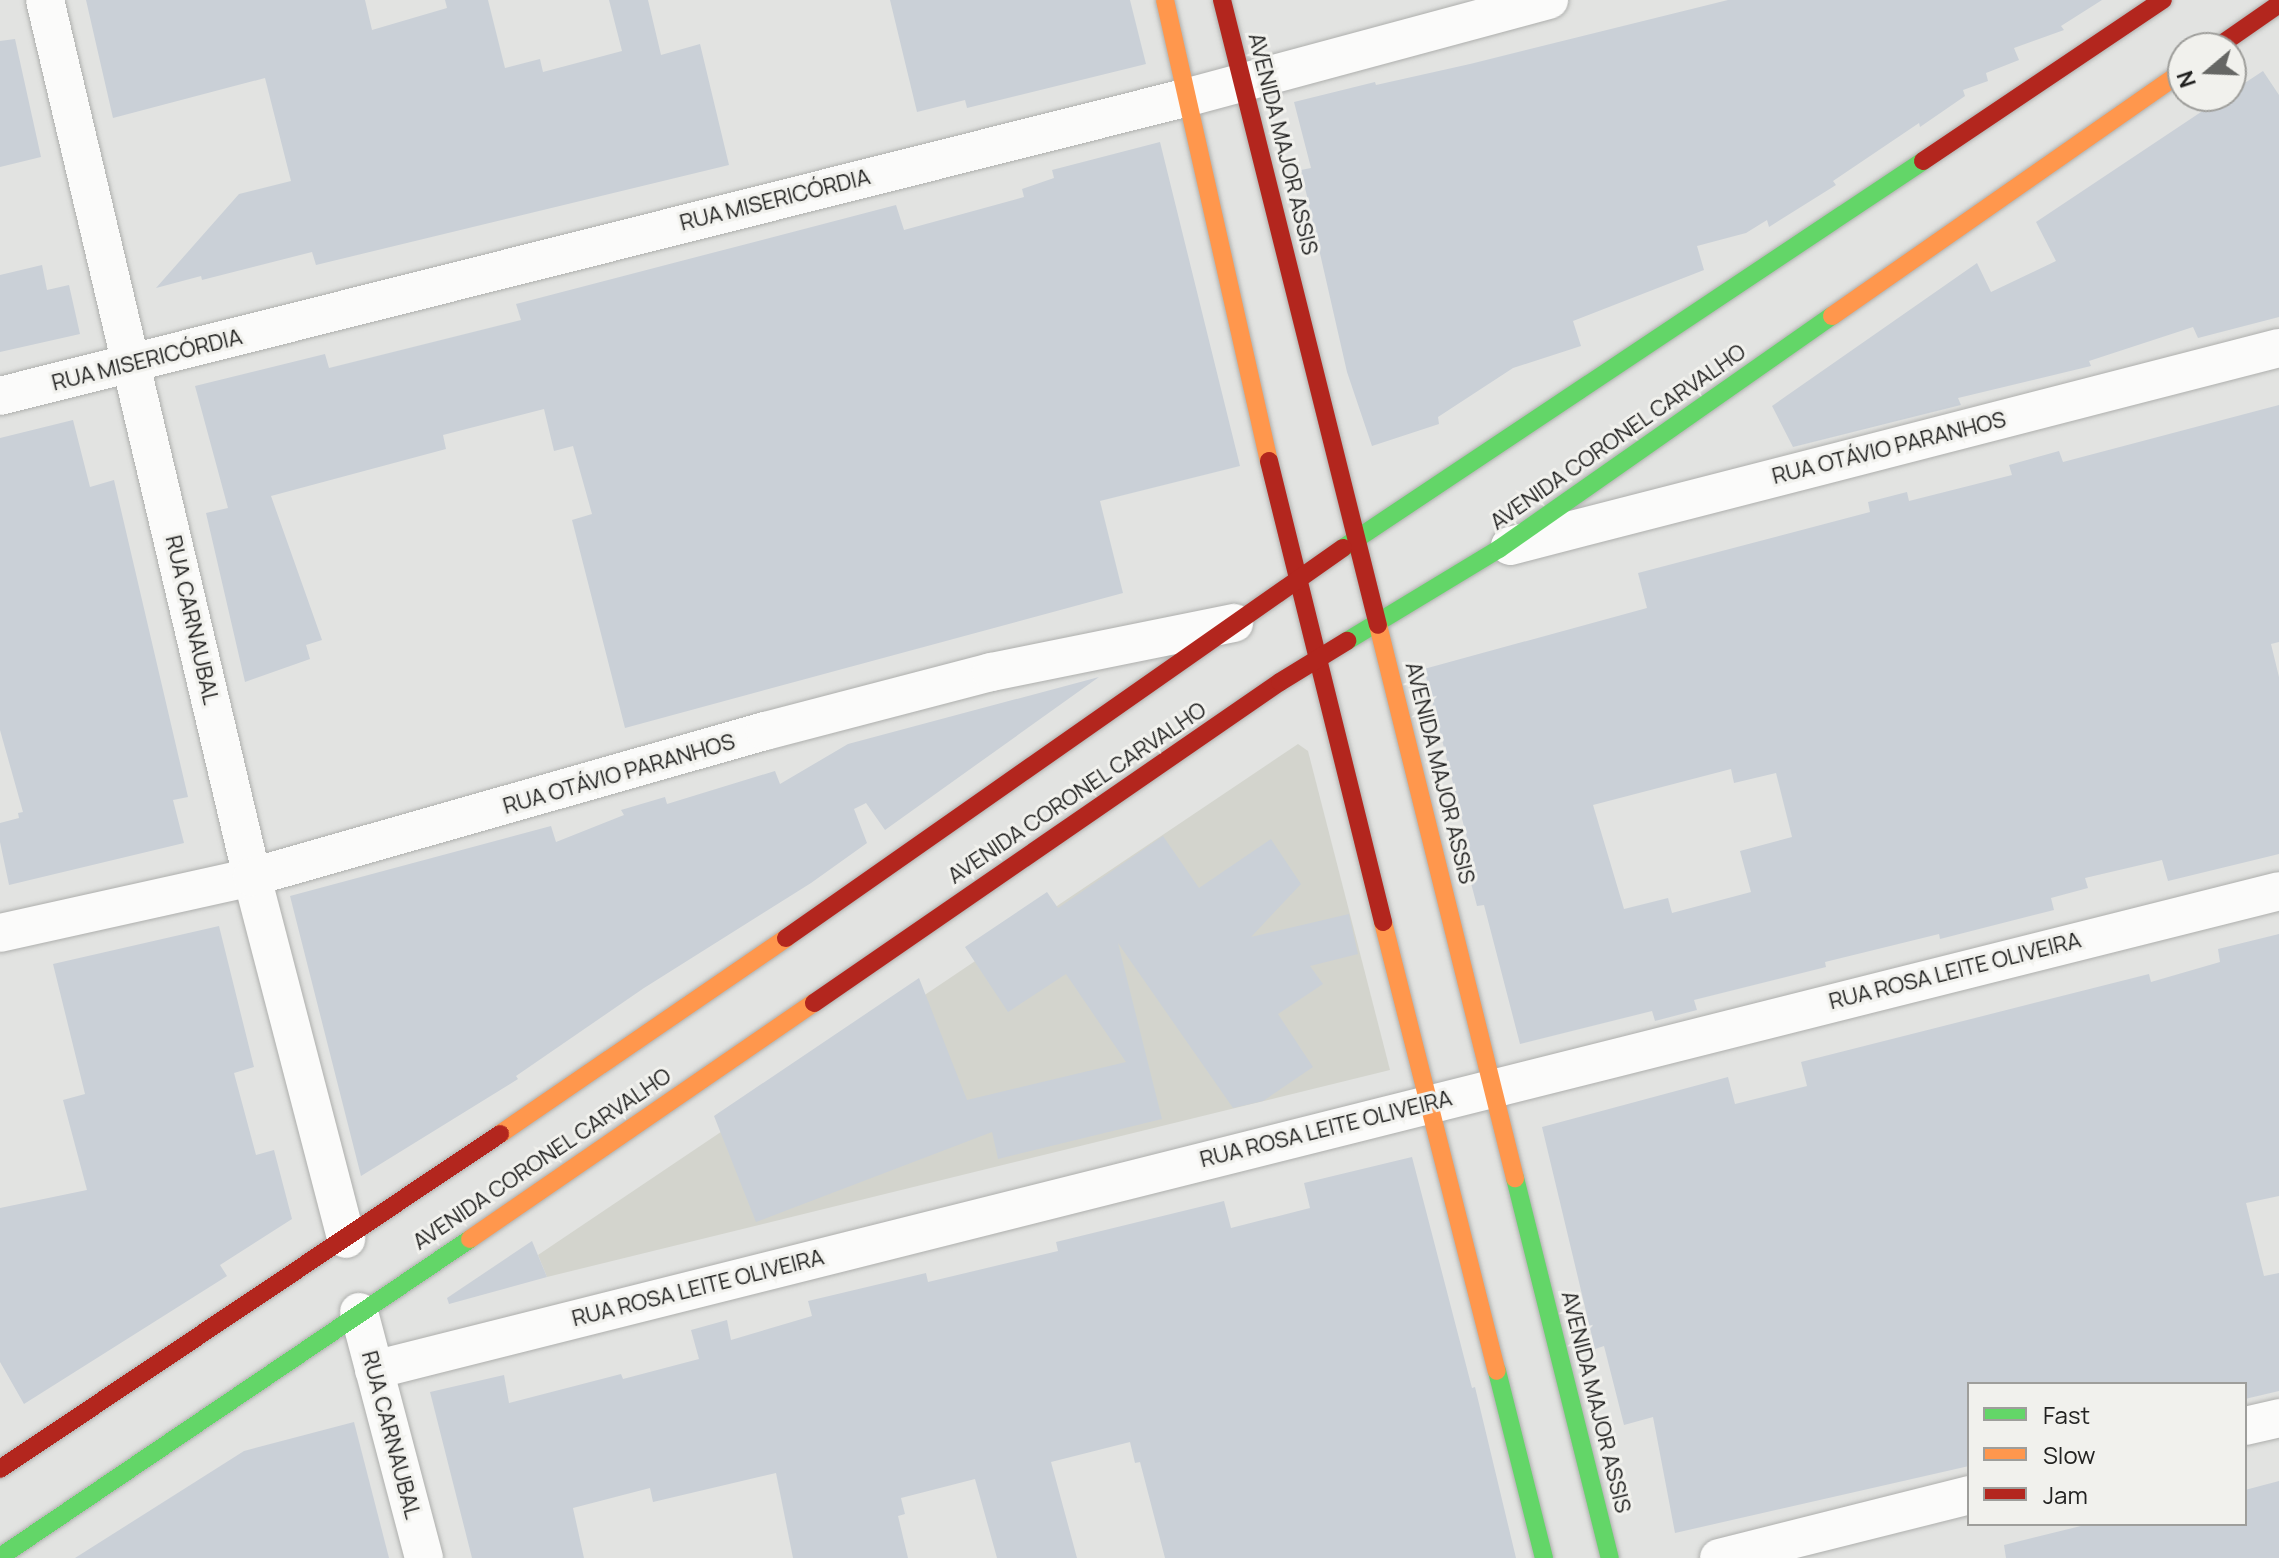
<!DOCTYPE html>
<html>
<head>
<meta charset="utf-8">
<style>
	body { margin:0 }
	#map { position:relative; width:2279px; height:1558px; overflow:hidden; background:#e2e3e1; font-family:Manrope,sans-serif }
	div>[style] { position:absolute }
	.built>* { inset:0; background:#d3d4cd }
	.building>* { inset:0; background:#cad0d7 }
	.roads { filter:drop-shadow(0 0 2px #aeafad) drop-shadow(0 0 2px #aeafad) }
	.street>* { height:38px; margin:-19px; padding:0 19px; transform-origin:19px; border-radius:19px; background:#fbfbfa }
	.fast>* { height:18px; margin:-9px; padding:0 9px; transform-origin:9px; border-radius:9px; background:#63d668 }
	.slow>* { height:18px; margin:-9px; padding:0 9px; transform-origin:9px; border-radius:9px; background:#ff974d }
	.jam>* { height:18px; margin:-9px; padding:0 9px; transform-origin:9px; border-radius:9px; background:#b3261e }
	span { translate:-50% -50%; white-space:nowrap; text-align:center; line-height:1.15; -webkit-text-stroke:6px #f1f1ed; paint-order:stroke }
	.street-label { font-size:22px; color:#222221 }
	.legend { position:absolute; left:1967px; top:1382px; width:280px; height:144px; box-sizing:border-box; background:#f1f1ed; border:2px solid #9e9e9b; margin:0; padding:10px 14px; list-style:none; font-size:24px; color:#222221 }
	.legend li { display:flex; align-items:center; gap:16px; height:40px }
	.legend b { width:40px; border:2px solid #9e9e9b }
	.north { position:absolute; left:2167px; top:32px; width:80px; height:80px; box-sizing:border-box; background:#f1f1ed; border:2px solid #9e9e9b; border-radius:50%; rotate:251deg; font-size:22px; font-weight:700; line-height:32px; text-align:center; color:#222221 }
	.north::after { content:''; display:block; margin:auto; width:28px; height:36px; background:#656664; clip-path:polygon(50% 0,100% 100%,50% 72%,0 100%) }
</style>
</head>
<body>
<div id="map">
	<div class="built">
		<i style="clip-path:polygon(1298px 744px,1308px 751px,1390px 1070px,547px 1277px,538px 1255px)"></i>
	</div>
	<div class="building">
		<i style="clip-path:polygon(86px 0,365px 0,372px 30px,447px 8px,445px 0,488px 0,505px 68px,540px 59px,543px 72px,622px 51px,609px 0,648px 0,661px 55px,700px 44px,729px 165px,316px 265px,312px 252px,202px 280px,201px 276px,156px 288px,239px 194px,291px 181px,265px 78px,113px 118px)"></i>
		<i style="clip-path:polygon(890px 0,1130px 0,1146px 64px,967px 108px,965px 100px,917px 112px)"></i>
		<i style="clip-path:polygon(1728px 0,2102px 0,2061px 26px,2064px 30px,2014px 48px,2019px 60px,1986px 73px,1988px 81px,1963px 90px,1965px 96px,1920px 127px,1919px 123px,1833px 181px,1836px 185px,1769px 227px,1767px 220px,1746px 233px,1697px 246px,1704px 270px,1573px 321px,1581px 346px,1513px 368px,1438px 417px,1439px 424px,1372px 446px,1347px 372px,1301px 170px,1311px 168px,1294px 102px,1375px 82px,1376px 85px,1470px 64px)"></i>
		<i style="clip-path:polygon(15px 39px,41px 157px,0 167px,0 41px)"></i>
		<i style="clip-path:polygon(2263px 71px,2279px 95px,2279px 317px,2198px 338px,2193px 327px,2089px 361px,2091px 366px,1958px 398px,1961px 405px,1793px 447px,1772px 406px,1977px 263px,1991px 292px,2056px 261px,2036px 222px,2225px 96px,2231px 96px,2231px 92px)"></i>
		<i style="clip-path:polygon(1160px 142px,1240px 466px,1100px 501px,1123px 593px,625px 728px,572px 520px,592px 514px,573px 446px,554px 451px,544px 409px,443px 435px,446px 449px,271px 496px,322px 640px,306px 645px,310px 659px,245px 682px,206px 513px,228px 508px,195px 386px,325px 354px,329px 368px,521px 320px,516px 304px,896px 205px,904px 230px,1024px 197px,1022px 189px,1054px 178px,1052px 170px)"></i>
		<i style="clip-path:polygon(42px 265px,47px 290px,69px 285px,80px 334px,0 352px,0 275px)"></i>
		<i style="clip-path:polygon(evenodd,2279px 405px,2279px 642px,2271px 644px,2279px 677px,2279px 854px,2168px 881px,2162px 860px,2085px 878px,2088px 888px,2051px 898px,2054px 910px,1940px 939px,1939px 934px,1825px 962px,1826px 967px,1694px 1000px,1697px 1010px,1655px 1021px,1652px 1011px,1520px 1044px,1484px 905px,1477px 906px,1472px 887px,1466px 864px,1473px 862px,1424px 669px,1647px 608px,1638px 573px,1870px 512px,1868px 502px,1907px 492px,1909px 501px,2012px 475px,2009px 465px,2059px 451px,2063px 462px,2279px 405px,1731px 769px,1734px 783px,1776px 773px,1792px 837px,1740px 851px,1751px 892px,1672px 913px,1668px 898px,1624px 909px,1593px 805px,1731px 769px)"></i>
		<i style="clip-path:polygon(73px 420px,90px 487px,114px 480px,188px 797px,173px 800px,184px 843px,9px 885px,0 842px,0 823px,19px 818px,18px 813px,23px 812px,0 730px,0 438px)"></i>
		<i style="clip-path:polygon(1099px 677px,885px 830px,866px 803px,854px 809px,867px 843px,811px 883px,644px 988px,516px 1076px,518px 1079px,361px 1176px,290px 896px,551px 826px,556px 842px,624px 815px,621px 810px,665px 797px,667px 804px,775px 771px,780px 784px,848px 744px)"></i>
		<i style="clip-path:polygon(1163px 836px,1199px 888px,1271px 839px,1301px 884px,1251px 937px,1349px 914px,1358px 954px,1310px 966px,1323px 984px,1278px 1014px,1313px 1067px,1263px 1101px,1233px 1108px,1118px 943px,1162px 1119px,998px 1159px,992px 1132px,756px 1222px,714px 1116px,919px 978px,967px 1100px,1126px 1062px,1066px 974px,1008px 1012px,965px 947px,1047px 892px,1058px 908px)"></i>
		<i style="clip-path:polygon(219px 926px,254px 1067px,234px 1073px,256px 1155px,274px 1150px,292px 1219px,220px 1265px,227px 1276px,24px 1404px,0 1362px,0 1208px,87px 1190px,63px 1100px,85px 1094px,53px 964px)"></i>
		<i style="clip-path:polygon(2279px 934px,2279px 1196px,2246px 1203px,2264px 1276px,2279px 1273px,2279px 1391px,2245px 1399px,2245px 1384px,1969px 1384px,1969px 1466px,1675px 1533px,1653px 1417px,1624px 1425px,1604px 1346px,1595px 1349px,1542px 1127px,1728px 1077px,1735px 1104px,1807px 1086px,1801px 1062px,2149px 974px,2151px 982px,2220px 962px,2218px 949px)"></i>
		<i style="clip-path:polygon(1412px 1157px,1472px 1388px,1475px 1387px,1516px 1558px,1165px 1558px,1140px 1462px,1135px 1463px,1130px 1442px,1051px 1462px,1077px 1558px,997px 1558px,975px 1479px,901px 1498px,905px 1514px,898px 1516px,908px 1558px,793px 1558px,776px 1473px,653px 1502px,650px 1488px,573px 1508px,584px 1558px,472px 1558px,430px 1392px,504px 1375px,509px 1403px,621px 1374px,623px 1379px,699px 1359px,691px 1330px,727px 1320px,731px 1340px,812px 1316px,808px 1301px,926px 1273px,928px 1282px,1058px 1251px,1056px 1242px,1224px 1201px,1231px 1228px,1310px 1208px,1304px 1183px)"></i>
		<i style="clip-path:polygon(532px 1241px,547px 1277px,449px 1304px,447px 1298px)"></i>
		<i style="clip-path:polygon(354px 1422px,389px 1558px,75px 1558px,244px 1451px)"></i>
		<i style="clip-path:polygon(2279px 1481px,2279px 1558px,2006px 1558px,2004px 1545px,2089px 1524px,2245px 1524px,2245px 1490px)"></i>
	</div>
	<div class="roads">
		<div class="street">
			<i style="left:45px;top:0;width:901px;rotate:76.72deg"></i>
			<i style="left:252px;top:877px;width:374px;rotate:75.4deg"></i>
			<i style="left:0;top:396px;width:1226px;rotate:-14.12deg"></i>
			<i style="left:1189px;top:97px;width:373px;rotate:-15.1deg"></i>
			<i style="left:1510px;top:546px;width:794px;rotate:-14.44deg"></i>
			<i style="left:0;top:933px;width:258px;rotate:-12.5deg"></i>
			<i style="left:252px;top:877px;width:533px;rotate:-15.89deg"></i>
			<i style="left:765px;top:731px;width:234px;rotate:-14.6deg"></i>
			<i style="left:991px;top:672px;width:248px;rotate:-11.4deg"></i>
			<i style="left:359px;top:1312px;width:254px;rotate:75.2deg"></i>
			<i style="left:374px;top:1370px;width:1964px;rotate:-14.11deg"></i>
			<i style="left:2245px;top:1426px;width:35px;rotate:-13deg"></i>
			<i style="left:1719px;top:1558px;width:258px;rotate:-14.1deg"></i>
		</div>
		<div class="fast">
			<i style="left:1343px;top:548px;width:697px;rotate:-33.71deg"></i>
			<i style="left:1347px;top:641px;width:178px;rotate:-31.2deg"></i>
			<i style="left:1499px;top:549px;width:406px;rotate:-35deg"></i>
			<i style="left:1515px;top:1178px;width:392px;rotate:76deg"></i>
			<i style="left:1497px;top:1371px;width:193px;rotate:75.9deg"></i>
			<i style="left:0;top:1557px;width:567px;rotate:-34.08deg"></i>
		</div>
		<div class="slow">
			<i style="left:1165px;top:0;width:473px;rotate:77.3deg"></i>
			<i style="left:1832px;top:316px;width:428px;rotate:-34.9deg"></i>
			<i style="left:1378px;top:625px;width:570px;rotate:76.09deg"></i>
			<i style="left:1383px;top:922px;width:463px;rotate:75.8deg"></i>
			<i style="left:500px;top:1134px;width:347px;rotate:-34.4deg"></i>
			<i style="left:470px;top:1239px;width:417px;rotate:-34.5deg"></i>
		</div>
		<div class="jam">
			<i style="left:1222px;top:0;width:644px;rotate:75.99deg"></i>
			<i style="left:2216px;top:48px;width:77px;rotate:-34.9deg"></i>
			<i style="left:1923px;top:161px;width:289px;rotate:-33.9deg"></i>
			<i style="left:1269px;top:461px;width:475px;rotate:76.1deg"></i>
			<i style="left:786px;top:938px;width:680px;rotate:-35deg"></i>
			<i style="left:814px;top:1003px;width:566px;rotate:-34.56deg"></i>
			<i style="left:1280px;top:682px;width:79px;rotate:-31.5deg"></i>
			<i style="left:0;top:1469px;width:602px;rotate:-33.82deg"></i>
		</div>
	</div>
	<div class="street-label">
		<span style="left:1283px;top:144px;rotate:76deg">AVENIDA MAJOR ASSIS</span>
		<span style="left:775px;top:200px;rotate:-14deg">RUA MISERICÓRDIA</span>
		<span style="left:147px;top:360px;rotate:-14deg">RUA MISERICÓRDIA</span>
		<span style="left:1618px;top:437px;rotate:-35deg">AVENIDA CORONEL CARVALHO</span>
		<span style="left:1889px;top:448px;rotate:-14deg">RUA OTÁVIO PARANHOS</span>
		<span style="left:192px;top:620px;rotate:77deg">RUA CARNAUBAL</span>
		<span style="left:1440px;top:773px;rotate:76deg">AVENIDA MAJOR ASSIS</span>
		<span style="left:619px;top:774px;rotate:-16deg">RUA OTÁVIO PARANHOS</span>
		<span style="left:1077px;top:793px;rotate:-34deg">AVENIDA CORONEL CARVALHO</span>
		<span style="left:1955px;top:971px;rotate:-14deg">RUA ROSA LEITE OLIVEIRA</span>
		<span style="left:1326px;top:1129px;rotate:-14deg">RUA ROSA LEITE OLIVEIRA</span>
		<span style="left:542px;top:1159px;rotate:-34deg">AVENIDA CORONEL CARVALHO</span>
		<span style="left:698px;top:1288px;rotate:-14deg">RUA ROSA LEITE OLIVEIRA</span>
		<span style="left:1596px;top:1402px;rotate:76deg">AVENIDA MAJOR ASSIS</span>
		<span style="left:391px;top:1435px;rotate:75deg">RUA CARNAUBAL</span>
	</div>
	<ul class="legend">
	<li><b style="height:10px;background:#63d668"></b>Fast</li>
	<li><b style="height:10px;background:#ff974d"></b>Slow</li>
	<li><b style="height:10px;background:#b3261e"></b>Jam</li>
	</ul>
	<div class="north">N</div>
</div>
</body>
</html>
